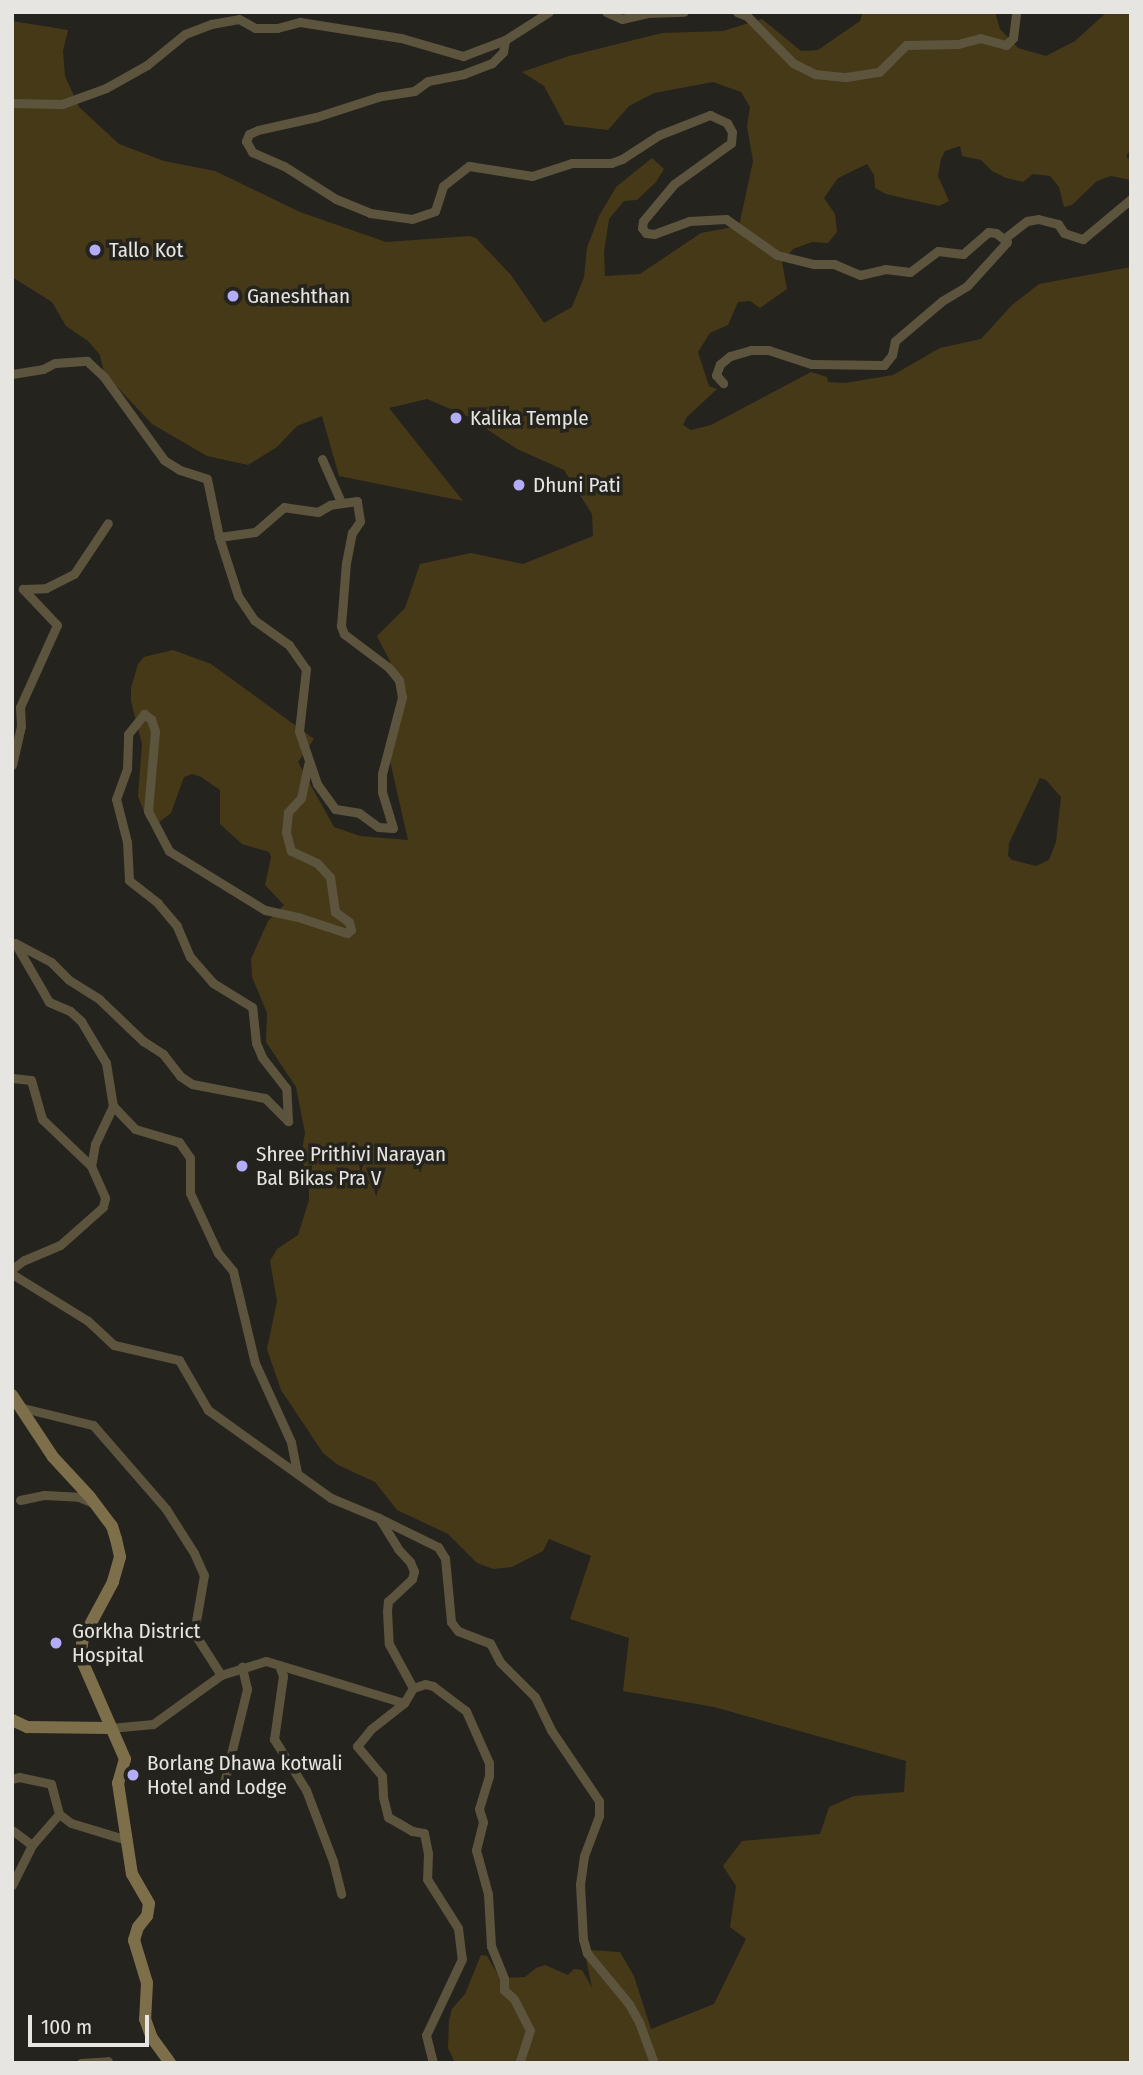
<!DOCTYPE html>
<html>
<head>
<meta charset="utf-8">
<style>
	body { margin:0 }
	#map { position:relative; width:1143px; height:2075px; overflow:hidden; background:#25231e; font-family:"Fira Sans Condensed",sans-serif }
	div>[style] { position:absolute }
	.green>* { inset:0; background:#463918 }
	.street>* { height:9px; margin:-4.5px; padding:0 4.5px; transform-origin:4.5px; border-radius:4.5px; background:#5d543e }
	.secondary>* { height:12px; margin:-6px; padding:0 6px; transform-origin:6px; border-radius:6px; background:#7e6f4b }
	.dots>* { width:19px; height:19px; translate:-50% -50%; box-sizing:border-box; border:4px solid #25231e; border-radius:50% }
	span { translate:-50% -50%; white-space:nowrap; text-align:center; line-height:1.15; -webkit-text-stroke:7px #25231e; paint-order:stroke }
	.poi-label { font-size:21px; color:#e6e5e2 }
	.left { translate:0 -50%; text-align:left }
	.frame { position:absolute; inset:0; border:14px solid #e6e5e2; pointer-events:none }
	.scale { position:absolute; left:28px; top:2015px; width:121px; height:32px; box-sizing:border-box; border:4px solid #e6e5e2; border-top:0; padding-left:9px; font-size:21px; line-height:24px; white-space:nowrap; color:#e6e5e2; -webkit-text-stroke:5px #25231e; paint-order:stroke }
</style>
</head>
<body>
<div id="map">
	<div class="green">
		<i style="clip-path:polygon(evenodd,863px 12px,995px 12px,1000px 29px,1018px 48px,1046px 56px,1075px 41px,1107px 12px,1131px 12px,1131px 149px,1126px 156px,1131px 161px,1131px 180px,1111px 176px,1097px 181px,1072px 205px,1064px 207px,1059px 187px,1050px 176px,1033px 174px,1023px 182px,1006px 178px,992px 171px,981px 160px,962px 156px,960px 146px,945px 151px,941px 159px,938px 176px,949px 201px,939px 206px,886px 194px,875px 188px,874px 175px,867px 164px,838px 178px,824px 198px,835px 214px,837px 232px,828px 243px,812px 242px,793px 249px,782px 262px,787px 289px,760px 308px,750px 301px,738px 302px,728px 325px,710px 333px,698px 352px,709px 386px,717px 389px,687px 417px,683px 425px,691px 430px,711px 425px,811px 372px,827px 377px,828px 382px,845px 383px,893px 375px,940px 348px,981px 339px,1012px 305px,1039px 284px,1131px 267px,1131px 2063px,455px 2063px,448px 2048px,449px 2020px,452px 2009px,465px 1994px,481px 1955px,487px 1956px,500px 1978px,525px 1977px,536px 1968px,545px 1965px,568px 1975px,574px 1969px,582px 1970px,592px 1988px,586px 1958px,589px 1950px,620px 1952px,634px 1976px,651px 2029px,714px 2004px,746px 1939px,730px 1927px,736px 1886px,723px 1866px,742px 1841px,820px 1834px,829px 1807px,854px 1796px,904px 1792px,906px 1761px,714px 1707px,623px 1691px,629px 1638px,570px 1619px,591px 1556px,549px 1539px,543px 1551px,512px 1567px,493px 1569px,477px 1563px,448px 1534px,397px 1510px,375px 1482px,338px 1465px,323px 1453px,281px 1390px,267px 1349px,277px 1301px,270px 1261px,277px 1249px,298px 1235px,309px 1200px,309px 1185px,301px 1155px,305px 1133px,296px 1087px,266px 1042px,267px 1013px,252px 977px,251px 959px,268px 921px,284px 905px,265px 885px,271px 857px,269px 852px,242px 844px,220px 824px,220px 790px,201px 777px,192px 774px,184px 777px,171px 813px,158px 823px,147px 820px,138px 796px,142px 744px,131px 701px,131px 688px,138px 664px,144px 657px,173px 650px,211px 664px,314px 739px,298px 762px,334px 827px,360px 836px,408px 840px,388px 752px,405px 691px,377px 636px,405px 608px,420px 564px,471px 553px,523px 564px,593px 536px,592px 514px,564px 470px,517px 449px,467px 416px,427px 399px,389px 408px,463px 501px,339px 476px,322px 416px,297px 426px,277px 447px,248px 465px,207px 456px,152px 424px,104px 373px,100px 355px,88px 341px,66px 326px,52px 302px,12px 277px,12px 21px,68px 30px,63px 51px,65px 76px,79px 107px,119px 144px,164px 161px,215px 171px,300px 212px,386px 242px,470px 236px,476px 238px,511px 275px,544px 323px,572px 307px,584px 277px,587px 248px,599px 216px,616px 187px,652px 158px,664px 169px,656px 182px,637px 200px,624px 201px,609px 219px,604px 252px,605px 276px,640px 274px,701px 233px,739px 226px,753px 161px,747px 126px,750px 107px,741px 92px,713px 82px,654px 93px,629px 106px,608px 130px,565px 125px,544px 86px,522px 72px,569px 56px,662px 33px,723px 31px,762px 19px,801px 51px,818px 50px,860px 21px,863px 12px,1040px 778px,1046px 780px,1061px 797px,1056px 842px,1049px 860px,1036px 866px,1012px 860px,1008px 856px,1009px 843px,1040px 778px)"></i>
	</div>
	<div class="street">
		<i style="left:606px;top:12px;width:17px;rotate:24deg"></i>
		<i style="left:622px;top:19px;width:26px;rotate:-13deg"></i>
		<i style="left:647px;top:13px;width:37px;rotate:-2deg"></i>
		<i style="left:737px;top:12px;width:11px;rotate:22deg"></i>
		<i style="left:747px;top:16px;width:66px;rotate:45.6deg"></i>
		<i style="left:793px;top:63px;width:25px;rotate:27deg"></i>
		<i style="left:815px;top:74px;width:31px;rotate:6deg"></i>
		<i style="left:846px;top:77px;width:33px;rotate:-9deg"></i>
		<i style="left:879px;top:72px;width:38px;rotate:-45deg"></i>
		<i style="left:906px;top:45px;width:52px;rotate:-1.1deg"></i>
		<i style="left:958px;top:44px;width:23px;rotate:-15deg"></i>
		<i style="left:980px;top:38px;width:27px;rotate:15deg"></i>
		<i style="left:1006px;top:45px;width:10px;rotate:-45deg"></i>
		<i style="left:1013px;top:38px;width:26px;rotate:-83deg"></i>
		<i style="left:505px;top:40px;width:12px;rotate:99deg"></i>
		<i style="left:503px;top:52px;width:16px;rotate:135deg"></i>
		<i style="left:492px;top:63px;width:30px;rotate:159deg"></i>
		<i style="left:464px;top:74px;width:37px;rotate:169deg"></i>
		<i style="left:428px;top:81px;width:17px;rotate:144deg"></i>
		<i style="left:414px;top:91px;width:36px;rotate:171deg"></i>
		<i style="left:378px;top:97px;width:65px;rotate:162.1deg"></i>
		<i style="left:316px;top:117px;width:59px;rotate:167.4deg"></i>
		<i style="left:258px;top:130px;width:10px;rotate:156deg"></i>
		<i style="left:249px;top:134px;width:8px;rotate:113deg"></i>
		<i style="left:246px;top:141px;width:13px;rotate:61deg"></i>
		<i style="left:252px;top:152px;width:35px;rotate:24deg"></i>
		<i style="left:284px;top:166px;width:62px;rotate:32.4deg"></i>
		<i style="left:336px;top:199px;width:37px;rotate:22deg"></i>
		<i style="left:370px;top:213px;width:42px;rotate:8.1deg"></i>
		<i style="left:412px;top:219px;width:24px;rotate:-19deg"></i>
		<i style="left:435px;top:211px;width:26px;rotate:-72deg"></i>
		<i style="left:443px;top:186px;width:33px;rotate:-38deg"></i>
		<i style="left:469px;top:166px;width:64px;rotate:9deg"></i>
		<i style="left:532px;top:176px;width:42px;rotate:-18deg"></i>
		<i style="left:572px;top:163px;width:39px"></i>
		<i style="left:611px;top:163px;width:12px;rotate:-20deg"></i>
		<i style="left:622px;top:159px;width:44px;rotate:-33deg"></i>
		<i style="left:659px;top:135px;width:55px;rotate:-21.4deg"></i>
		<i style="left:710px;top:115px;width:19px;rotate:25deg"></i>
		<i style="left:727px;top:123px;width:10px;rotate:61deg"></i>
		<i style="left:732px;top:132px;width:11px;rotate:95deg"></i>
		<i style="left:731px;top:143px;width:70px;rotate:144.3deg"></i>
		<i style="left:674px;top:184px;width:48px;rotate:130deg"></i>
		<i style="left:643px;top:221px;width:7px;rotate:98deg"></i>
		<i style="left:642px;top:228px;width:6px;rotate:51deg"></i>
		<i style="left:646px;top:233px;width:8px;rotate:7deg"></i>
		<i style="left:654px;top:234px;width:37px;rotate:-20deg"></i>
		<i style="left:689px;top:221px;width:37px;rotate:-3deg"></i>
		<i style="left:726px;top:219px;width:62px;rotate:35.2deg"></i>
		<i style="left:777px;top:255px;width:38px;rotate:14deg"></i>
		<i style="left:814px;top:264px;width:20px"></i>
		<i style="left:834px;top:264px;width:28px;rotate:23deg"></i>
		<i style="left:860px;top:275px;width:26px;rotate:-13deg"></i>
		<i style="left:885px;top:269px;width:25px;rotate:7deg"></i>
		<i style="left:910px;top:272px;width:35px;rotate:-37deg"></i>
		<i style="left:938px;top:251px;width:25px;rotate:7deg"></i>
		<i style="left:963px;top:254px;width:33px;rotate:-41deg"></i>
		<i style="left:988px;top:232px;width:8px;rotate:7deg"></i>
		<i style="left:996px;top:233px;width:14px;rotate:39deg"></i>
		<i style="left:1007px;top:242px;width:59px;rotate:132.3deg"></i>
		<i style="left:967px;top:286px;width:29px;rotate:149deg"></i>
		<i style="left:942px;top:301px;width:62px;rotate:139.6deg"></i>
		<i style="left:895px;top:341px;width:14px;rotate:102deg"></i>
		<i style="left:892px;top:355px;width:13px;rotate:129deg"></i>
		<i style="left:884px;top:365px;width:73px;rotate:-179.2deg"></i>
		<i style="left:811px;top:364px;width:45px;rotate:-162deg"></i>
		<i style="left:768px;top:350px;width:17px;rotate:180deg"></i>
		<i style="left:751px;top:350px;width:22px;rotate:164deg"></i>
		<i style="left:730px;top:356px;width:13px;rotate:141deg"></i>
		<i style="left:720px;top:364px;width:12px;rotate:110deg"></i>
		<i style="left:716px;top:375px;width:11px;rotate:49deg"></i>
		<i style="left:12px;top:103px;width:50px;rotate:1.1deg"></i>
		<i style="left:62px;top:104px;width:47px;rotate:-20deg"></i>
		<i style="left:106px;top:88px;width:47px;rotate:-29.3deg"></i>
		<i style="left:147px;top:65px;width:49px;rotate:-39.2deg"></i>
		<i style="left:185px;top:34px;width:28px;rotate:-21deg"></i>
		<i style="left:211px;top:24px;width:28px;rotate:-10deg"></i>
		<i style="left:239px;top:19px;width:18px;rotate:29deg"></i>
		<i style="left:255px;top:28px;width:22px"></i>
		<i style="left:277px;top:28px;width:24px;rotate:-15deg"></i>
		<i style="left:300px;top:22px;width:102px;rotate:9deg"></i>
		<i style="left:401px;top:38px;width:65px;rotate:16.2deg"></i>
		<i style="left:463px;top:56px;width:45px;rotate:-20.9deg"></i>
		<i style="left:505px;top:40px;width:52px;rotate:-32.5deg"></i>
		<i style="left:1005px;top:238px;width:28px;rotate:-38deg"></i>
		<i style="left:1027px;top:221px;width:11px;rotate:-10deg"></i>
		<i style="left:1038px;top:219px;width:21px;rotate:14deg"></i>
		<i style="left:1058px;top:224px;width:11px;rotate:56deg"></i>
		<i style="left:1064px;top:233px;width:20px;rotate:18deg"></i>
		<i style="left:1083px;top:239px;width:62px;rotate:-39.8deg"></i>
		<i style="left:12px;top:374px;width:31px;rotate:-9deg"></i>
		<i style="left:43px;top:369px;width:13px;rotate:-27deg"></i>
		<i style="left:55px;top:363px;width:32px;rotate:-4deg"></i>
		<i style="left:87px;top:361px;width:23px;rotate:43deg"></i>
		<i style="left:104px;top:377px;width:102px;rotate:54.1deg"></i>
		<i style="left:164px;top:460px;width:19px;rotate:32deg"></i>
		<i style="left:180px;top:470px;width:28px;rotate:18deg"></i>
		<i style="left:207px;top:479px;width:59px;rotate:78.3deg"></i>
		<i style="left:219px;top:537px;width:62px;rotate:72.1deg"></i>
		<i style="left:238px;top:596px;width:29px;rotate:56deg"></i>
		<i style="left:254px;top:620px;width:43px;rotate:35.5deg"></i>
		<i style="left:289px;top:645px;width:29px;rotate:55deg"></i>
		<i style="left:306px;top:669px;width:62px;rotate:96.4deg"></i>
		<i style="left:299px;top:731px;width:56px;rotate:71.2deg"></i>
		<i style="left:317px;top:784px;width:31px;rotate:54deg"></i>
		<i style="left:335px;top:809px;width:24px;rotate:9deg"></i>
		<i style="left:359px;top:813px;width:24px;rotate:36deg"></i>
		<i style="left:378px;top:827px;width:15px;rotate:4deg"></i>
		<i style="left:393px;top:828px;width:38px;rotate:-107deg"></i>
		<i style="left:382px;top:792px;width:18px;rotate:-90deg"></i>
		<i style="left:382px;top:774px;width:80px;rotate:-75.4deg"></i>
		<i style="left:402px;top:697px;width:17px;rotate:-100deg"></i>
		<i style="left:399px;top:680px;width:17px;rotate:-130deg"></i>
		<i style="left:388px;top:667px;width:55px;rotate:-143.1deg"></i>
		<i style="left:344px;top:634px;width:9px;rotate:-111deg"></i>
		<i style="left:341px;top:626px;width:63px;rotate:-85.5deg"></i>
		<i style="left:346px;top:563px;width:31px;rotate:-79deg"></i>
		<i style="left:352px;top:533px;width:14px;rotate:-56deg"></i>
		<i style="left:360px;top:521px;width:20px;rotate:-99deg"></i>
		<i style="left:357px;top:501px;width:27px;rotate:172deg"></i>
		<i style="left:330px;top:505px;width:14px;rotate:150deg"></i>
		<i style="left:318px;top:512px;width:34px;rotate:-172deg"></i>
		<i style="left:284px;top:507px;width:38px;rotate:139deg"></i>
		<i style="left:255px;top:532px;width:36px;rotate:172deg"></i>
		<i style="left:322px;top:459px;width:47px;rotate:66.2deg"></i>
		<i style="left:12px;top:765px;width:40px;rotate:-77deg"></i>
		<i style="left:21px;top:726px;width:19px;rotate:-93deg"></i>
		<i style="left:20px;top:707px;width:90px;rotate:-65.7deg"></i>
		<i style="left:57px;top:625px;width:50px;rotate:-133.4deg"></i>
		<i style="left:23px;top:589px;width:23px;rotate:-2deg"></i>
		<i style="left:46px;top:588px;width:31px;rotate:-27deg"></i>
		<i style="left:74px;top:574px;width:61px;rotate:-56.3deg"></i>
		<i style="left:15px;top:943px;width:41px;rotate:27.8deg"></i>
		<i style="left:51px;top:962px;width:25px;rotate:45deg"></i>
		<i style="left:69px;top:980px;width:36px;rotate:32deg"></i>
		<i style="left:99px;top:999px;width:61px;rotate:43.7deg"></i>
		<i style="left:143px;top:1041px;width:24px;rotate:33deg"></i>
		<i style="left:163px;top:1054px;width:28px;rotate:52deg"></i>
		<i style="left:180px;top:1076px;width:14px;rotate:34deg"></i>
		<i style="left:192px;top:1084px;width:74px;rotate:10.9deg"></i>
		<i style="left:265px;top:1098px;width:33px;rotate:45deg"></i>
		<i style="left:288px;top:1121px;width:33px;rotate:-93deg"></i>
		<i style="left:286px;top:1088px;width:39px;rotate:-128deg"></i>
		<i style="left:262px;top:1057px;width:15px;rotate:-113deg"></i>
		<i style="left:256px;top:1043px;width:36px;rotate:-96deg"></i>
		<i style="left:252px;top:1007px;width:46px;rotate:-148.4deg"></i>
		<i style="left:213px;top:983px;width:35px;rotate:-131deg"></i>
		<i style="left:190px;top:957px;width:34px;rotate:-113deg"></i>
		<i style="left:177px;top:926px;width:30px;rotate:-130deg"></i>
		<i style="left:158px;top:903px;width:37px;rotate:-142deg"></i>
		<i style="left:129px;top:880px;width:38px;rotate:-93deg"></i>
		<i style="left:127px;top:842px;width:44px;rotate:-104.3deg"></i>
		<i style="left:116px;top:799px;width:32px;rotate:-70deg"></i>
		<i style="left:127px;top:769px;width:35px;rotate:-88deg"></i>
		<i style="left:128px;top:734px;width:26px;rotate:-51deg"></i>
		<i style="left:144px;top:714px;width:9px;rotate:36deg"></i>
		<i style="left:151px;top:719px;width:13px;rotate:72deg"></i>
		<i style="left:155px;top:731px;width:80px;rotate:95deg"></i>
		<i style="left:148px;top:811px;width:45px;rotate:62.3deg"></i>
		<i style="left:169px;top:851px;width:113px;rotate:31.6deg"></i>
		<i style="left:265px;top:910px;width:34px;rotate:12deg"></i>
		<i style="left:298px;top:917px;width:52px;rotate:18.1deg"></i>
		<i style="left:347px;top:933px;width:5px;rotate:-37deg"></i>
		<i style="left:351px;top:930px;width:8px;rotate:-104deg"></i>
		<i style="left:349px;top:922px;width:17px;rotate:-144deg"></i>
		<i style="left:335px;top:912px;width:35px;rotate:-98deg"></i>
		<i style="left:330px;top:877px;width:19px;rotate:-133deg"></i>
		<i style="left:317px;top:863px;width:29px;rotate:-155deg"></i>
		<i style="left:291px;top:851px;width:20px;rotate:-105deg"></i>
		<i style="left:286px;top:832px;width:20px;rotate:-84deg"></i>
		<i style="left:288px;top:812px;width:19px;rotate:-47deg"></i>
		<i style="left:301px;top:798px;width:35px;rotate:-78deg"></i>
		<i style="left:15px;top:943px;width:68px;rotate:60deg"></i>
		<i style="left:49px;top:1002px;width:23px;rotate:23deg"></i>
		<i style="left:70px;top:1011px;width:15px;rotate:42deg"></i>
		<i style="left:81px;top:1021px;width:49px;rotate:59.2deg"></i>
		<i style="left:106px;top:1063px;width:44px;rotate:80.8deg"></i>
		<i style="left:113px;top:1106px;width:42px;rotate:115.3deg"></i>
		<i style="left:95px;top:1144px;width:22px;rotate:100deg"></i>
		<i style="left:12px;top:1078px;width:19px;rotate:6deg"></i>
		<i style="left:31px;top:1080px;width:41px;rotate:74.2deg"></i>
		<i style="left:42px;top:1119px;width:68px;rotate:43.8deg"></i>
		<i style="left:91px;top:1166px;width:35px;rotate:66deg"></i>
		<i style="left:105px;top:1198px;width:9px;rotate:103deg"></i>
		<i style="left:103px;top:1207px;width:57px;rotate:138.5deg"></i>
		<i style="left:60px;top:1245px;width:39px;rotate:157deg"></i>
		<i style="left:24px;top:1260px;width:15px;rotate:143deg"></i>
		<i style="left:113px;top:1106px;width:32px;rotate:46deg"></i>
		<i style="left:135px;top:1129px;width:46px;rotate:16.5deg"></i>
		<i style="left:179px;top:1142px;width:19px;rotate:55deg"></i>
		<i style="left:190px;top:1158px;width:35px;rotate:90deg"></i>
		<i style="left:190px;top:1193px;width:66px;rotate:65deg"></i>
		<i style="left:218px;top:1253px;width:23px;rotate:50deg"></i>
		<i style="left:233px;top:1271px;width:95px;rotate:76.6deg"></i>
		<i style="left:255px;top:1363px;width:87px;rotate:65.5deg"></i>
		<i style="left:291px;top:1442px;width:32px;rotate:79deg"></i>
		<i style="left:12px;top:1274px;width:89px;rotate:31.7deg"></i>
		<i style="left:88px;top:1321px;width:35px;rotate:43deg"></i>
		<i style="left:114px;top:1345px;width:67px;rotate:13deg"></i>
		<i style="left:179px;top:1360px;width:58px;rotate:59.9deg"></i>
		<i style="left:208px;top:1410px;width:151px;rotate:35.6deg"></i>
		<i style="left:331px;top:1498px;width:52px;rotate:22.6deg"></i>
		<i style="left:379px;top:1518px;width:36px;rotate:58deg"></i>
		<i style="left:398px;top:1549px;width:18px;rotate:47deg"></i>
		<i style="left:410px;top:1562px;width:10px;rotate:66deg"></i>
		<i style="left:414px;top:1571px;width:8px;rotate:104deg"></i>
		<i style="left:412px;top:1579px;width:33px;rotate:137deg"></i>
		<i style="left:388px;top:1601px;width:10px;rotate:96deg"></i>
		<i style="left:387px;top:1611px;width:33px;rotate:87deg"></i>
		<i style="left:389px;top:1644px;width:50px;rotate:61.4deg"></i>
		<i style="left:413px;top:1688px;width:17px;rotate:121deg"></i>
		<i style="left:404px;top:1703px;width:131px;rotate:-163.1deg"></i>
		<i style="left:23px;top:1408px;width:72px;rotate:13.7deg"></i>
		<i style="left:93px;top:1425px;width:111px;rotate:49deg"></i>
		<i style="left:166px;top:1509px;width:52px;rotate:57.5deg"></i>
		<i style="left:194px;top:1553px;width:24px;rotate:66deg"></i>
		<i style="left:204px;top:1575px;width:53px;rotate:99.8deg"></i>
		<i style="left:195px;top:1627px;width:9px;rotate:84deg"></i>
		<i style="left:196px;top:1636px;width:46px;rotate:57.3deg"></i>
		<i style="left:221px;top:1675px;width:84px;rotate:144.2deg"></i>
		<i style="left:153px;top:1724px;width:43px;rotate:174.7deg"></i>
		<i style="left:20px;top:1500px;width:25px;rotate:-12deg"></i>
		<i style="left:44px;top:1495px;width:35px;rotate:3deg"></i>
		<i style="left:79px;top:1497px;width:15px;rotate:23deg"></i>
		<i style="left:379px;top:1518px;width:66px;rotate:26.2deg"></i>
		<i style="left:438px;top:1547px;width:13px;rotate:58deg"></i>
		<i style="left:445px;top:1558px;width:64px;rotate:84.6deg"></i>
		<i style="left:451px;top:1622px;width:11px;rotate:52deg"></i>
		<i style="left:458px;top:1631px;width:34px;rotate:21deg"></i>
		<i style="left:490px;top:1643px;width:21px;rotate:62deg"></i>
		<i style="left:500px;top:1662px;width:49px;rotate:45deg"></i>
		<i style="left:535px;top:1697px;width:37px;rotate:64deg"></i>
		<i style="left:551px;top:1730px;width:86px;rotate:55.9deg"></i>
		<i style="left:599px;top:1801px;width:15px;rotate:90deg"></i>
		<i style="left:599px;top:1816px;width:43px;rotate:110.6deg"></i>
		<i style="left:584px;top:1856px;width:28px;rotate:98deg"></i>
		<i style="left:580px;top:1884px;width:55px;rotate:86.9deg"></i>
		<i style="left:583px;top:1939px;width:15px;rotate:74deg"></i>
		<i style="left:587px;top:1953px;width:66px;rotate:50.5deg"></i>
		<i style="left:629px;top:2004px;width:21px;rotate:61deg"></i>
		<i style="left:639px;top:2022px;width:44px;rotate:69.9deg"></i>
		<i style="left:221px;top:1675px;width:47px;rotate:-17.3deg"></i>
		<i style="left:266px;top:1661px;width:14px;rotate:17deg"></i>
		<i style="left:279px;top:1665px;width:12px;rotate:70deg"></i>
		<i style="left:283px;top:1676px;width:64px;rotate:98.1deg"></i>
		<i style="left:274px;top:1739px;width:60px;rotate:57.9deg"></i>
		<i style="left:306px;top:1790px;width:76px;rotate:69.2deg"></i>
		<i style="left:333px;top:1861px;width:34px;rotate:76deg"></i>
		<i style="left:413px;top:1688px;width:13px;rotate:-18deg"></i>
		<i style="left:425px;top:1684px;width:8px;rotate:14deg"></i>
		<i style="left:433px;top:1686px;width:41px;rotate:37.1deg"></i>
		<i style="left:466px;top:1711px;width:57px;rotate:66.1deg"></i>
		<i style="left:489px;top:1763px;width:13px;rotate:90deg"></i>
		<i style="left:489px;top:1776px;width:34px;rotate:107deg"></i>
		<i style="left:479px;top:1809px;width:14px;rotate:73deg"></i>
		<i style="left:483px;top:1822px;width:29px;rotate:104deg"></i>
		<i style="left:476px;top:1850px;width:46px;rotate:74.7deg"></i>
		<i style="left:488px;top:1894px;width:52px;rotate:86.7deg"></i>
		<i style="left:491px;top:1946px;width:35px;rotate:68deg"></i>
		<i style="left:504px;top:1979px;width:11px;rotate:90deg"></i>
		<i style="left:504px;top:1990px;width:13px;rotate:42deg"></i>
		<i style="left:514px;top:1999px;width:35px;rotate:63deg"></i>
		<i style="left:530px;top:2030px;width:35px;rotate:108deg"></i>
		<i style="left:404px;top:1703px;width:42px;rotate:141.8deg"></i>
		<i style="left:371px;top:1729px;width:22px;rotate:129deg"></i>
		<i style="left:357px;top:1746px;width:39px;rotate:50deg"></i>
		<i style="left:382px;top:1776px;width:21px;rotate:87deg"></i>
		<i style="left:383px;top:1797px;width:21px;rotate:76deg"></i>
		<i style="left:388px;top:1817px;width:28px;rotate:30deg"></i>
		<i style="left:412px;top:1831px;width:12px;rotate:9deg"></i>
		<i style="left:424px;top:1833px;width:20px;rotate:79deg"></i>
		<i style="left:428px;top:1853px;width:26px;rotate:92deg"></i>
		<i style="left:427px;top:1879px;width:58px;rotate:57.7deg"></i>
		<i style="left:458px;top:1928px;width:31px;rotate:83deg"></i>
		<i style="left:462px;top:1959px;width:84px;rotate:115.3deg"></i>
		<i style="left:426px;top:2035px;width:29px;rotate:76deg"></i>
		<i style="left:12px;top:1779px;width:7px;rotate:-16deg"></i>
		<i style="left:19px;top:1777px;width:33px;rotate:12deg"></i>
		<i style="left:51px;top:1784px;width:31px;rotate:75deg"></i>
		<i style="left:59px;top:1814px;width:15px;rotate:37deg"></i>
		<i style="left:71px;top:1823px;width:59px;rotate:16.9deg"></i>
		<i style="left:223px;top:1787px;width:101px;rotate:-76.2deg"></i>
		<i style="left:247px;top:1689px;width:23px;rotate:-103deg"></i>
		<i style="left:12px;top:1830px;width:25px;rotate:37deg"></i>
		<i style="left:12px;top:1885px;width:45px;rotate:-63.4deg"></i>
		<i style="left:32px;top:1845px;width:41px;rotate:-48.9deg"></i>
		<i style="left:81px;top:2063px;width:27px;rotate:-4deg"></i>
	</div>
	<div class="secondary">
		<i style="left:12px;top:1395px;width:74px;rotate:56.5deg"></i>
		<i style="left:53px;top:1457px;width:54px;rotate:47.2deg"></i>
		<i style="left:90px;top:1497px;width:36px;rotate:53deg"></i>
		<i style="left:112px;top:1526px;width:14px;rotate:73deg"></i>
		<i style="left:116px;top:1539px;width:18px;rotate:77deg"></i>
		<i style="left:120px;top:1557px;width:26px;rotate:106deg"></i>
		<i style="left:113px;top:1582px;width:64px;rotate:118.2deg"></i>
		<i style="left:83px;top:1638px;width:13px;rotate:99deg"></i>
		<i style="left:81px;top:1651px;width:12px;rotate:81deg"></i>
		<i style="left:83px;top:1663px;width:105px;rotate:66.4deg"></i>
		<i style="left:125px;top:1759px;width:25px;rotate:106deg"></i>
		<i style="left:118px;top:1783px;width:92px;rotate:81.3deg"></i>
		<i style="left:132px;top:1874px;width:34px;rotate:60deg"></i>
		<i style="left:149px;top:1904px;width:12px;rotate:99deg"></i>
		<i style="left:147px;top:1916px;width:14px;rotate:129deg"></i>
		<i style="left:138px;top:1927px;width:14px;rotate:107deg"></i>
		<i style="left:134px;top:1940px;width:45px;rotate:73.2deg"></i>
		<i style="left:147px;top:1983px;width:36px;rotate:93deg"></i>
		<i style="left:145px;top:2019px;width:20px;rotate:70deg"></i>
		<i style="left:152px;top:2038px;width:31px;rotate:54deg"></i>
		<i style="left:12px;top:1720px;width:17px;rotate:25deg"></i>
		<i style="left:27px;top:1727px;width:83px;rotate:0.7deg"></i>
	</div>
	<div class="dots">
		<i style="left:95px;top:250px;background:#b3acf9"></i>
		<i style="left:233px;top:296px;background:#b3acf9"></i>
		<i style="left:456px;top:418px;background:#b3acf9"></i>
		<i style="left:519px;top:485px;background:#b3acf9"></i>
		<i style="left:242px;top:1166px;background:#b3acf9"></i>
		<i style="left:56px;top:1643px;background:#b3acf9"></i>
		<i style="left:133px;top:1775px;background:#b3acf9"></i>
	</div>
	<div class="poi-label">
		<span class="left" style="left:109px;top:250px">Tallo Kot</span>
		<span class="left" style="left:247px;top:296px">Ganeshthan</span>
		<span class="left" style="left:470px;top:418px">Kalika Temple</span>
		<span class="left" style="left:533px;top:485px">Dhuni Pati</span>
		<span class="left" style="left:256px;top:1166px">Shree Prithivi Narayan<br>Bal Bikas Pra V</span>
		<span class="left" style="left:72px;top:1643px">Gorkha District<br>Hospital</span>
		<span class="left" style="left:147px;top:1775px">Borlang Dhawa kotwali<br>Hotel and Lodge</span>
	</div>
	<div class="frame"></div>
	<div class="scale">100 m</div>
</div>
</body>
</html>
